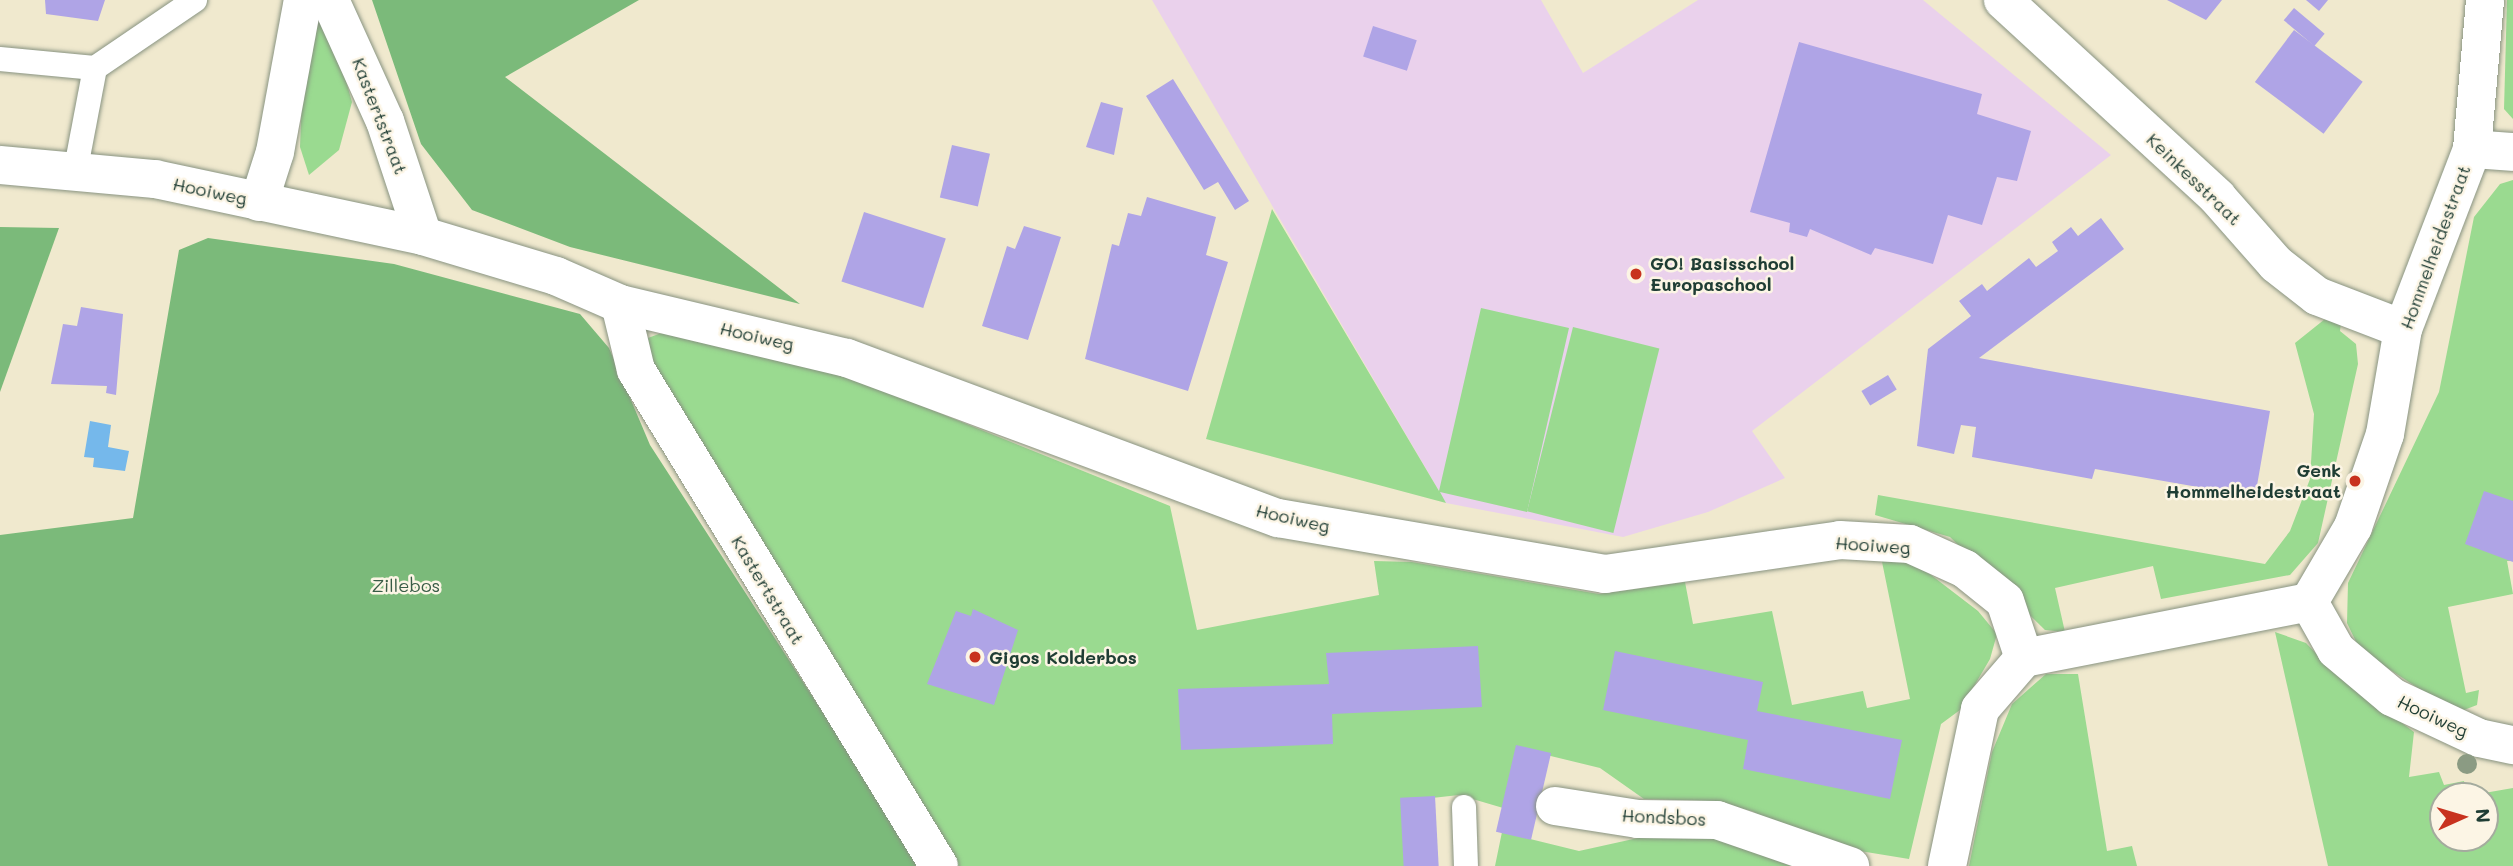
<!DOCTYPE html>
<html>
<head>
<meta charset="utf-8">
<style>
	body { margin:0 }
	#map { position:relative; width:2513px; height:866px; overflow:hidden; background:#f0e9ce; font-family:Mali,sans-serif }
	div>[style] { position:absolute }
	.built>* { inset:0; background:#ead1ec }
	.green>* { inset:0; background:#9ada90; transform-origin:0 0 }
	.forest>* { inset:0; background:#7bba7a }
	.water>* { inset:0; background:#75b8eb }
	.building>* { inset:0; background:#afa4e6; transform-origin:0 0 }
	.roads { filter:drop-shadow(0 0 2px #889381) drop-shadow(0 0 2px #889381) }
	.service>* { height:24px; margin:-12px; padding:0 12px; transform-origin:12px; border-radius:12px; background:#fff }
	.minor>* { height:38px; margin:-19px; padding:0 19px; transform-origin:19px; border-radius:19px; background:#fff }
	.trees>* { width:20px; height:20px; margin:-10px; border-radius:50%; background:#8b9b83 }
	.dots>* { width:19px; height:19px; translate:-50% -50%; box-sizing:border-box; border:4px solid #fcf5e5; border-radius:50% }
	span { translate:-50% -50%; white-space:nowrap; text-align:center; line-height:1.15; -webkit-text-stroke:5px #fcf5e5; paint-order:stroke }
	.street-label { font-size:18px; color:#1f3d34 }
	.poi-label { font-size:18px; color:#1f3d34; font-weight:700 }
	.left { translate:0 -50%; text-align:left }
	.right { translate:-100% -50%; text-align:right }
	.park-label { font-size:18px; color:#385c46 }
	.north { position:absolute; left:2429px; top:782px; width:70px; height:70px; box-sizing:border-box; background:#fcf5e5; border:2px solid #a4ab9e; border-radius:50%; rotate:86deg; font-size:19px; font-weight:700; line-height:28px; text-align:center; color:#1f3d34 }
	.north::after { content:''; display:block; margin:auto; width:24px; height:32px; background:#c8321e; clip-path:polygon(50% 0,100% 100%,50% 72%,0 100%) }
</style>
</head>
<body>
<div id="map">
	<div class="built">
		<i style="clip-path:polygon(1152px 0,1541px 0,1583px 73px,1698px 0,1923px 0,2111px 155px,1752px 431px,1785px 478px,1708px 512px,1623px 537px,1446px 503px)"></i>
	</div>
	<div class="green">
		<i style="clip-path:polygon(2507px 0,2513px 0,2513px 119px,2504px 109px)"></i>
		<i style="clip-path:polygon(327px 14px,352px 102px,339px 150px,309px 175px,300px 147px,305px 19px)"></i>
		<i style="clip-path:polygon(2513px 180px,2513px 561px,2507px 561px,2513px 594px,2448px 607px,2466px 693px,2479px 690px,2477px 705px,2456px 713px,2360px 650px,2347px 623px,2348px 583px,2439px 392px,2474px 217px,2500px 184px)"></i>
		<i style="clip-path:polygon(1272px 209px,1439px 491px,1481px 308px,1569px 328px,1527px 512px,1440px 492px,1446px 503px,1206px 439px)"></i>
		<i style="clip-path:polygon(2325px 319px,2341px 323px,2340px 331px,2356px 344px,2358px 364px,2318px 543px,2290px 575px,2161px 599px,2153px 566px,2055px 588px,2065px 632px,2045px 630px,1950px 537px,1875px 515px,1878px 495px,2265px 564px,2290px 531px,2310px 479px,2314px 414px,2295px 343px)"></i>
		<i style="left:1573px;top:327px;width:89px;height:190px;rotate:14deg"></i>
		<i style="clip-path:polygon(664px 332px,758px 350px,870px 385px,1170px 506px,1197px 630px,1379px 595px,1374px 561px,1412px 562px,1599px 594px,1685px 582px,1693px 624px,1772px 611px,1792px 705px,1863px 691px,1867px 708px,1910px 699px,1880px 552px,1918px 565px,1978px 611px,1997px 634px,1990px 659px,1960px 710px,1941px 724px,1909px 859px,1811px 843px,1752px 811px,1709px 801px,1644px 799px,1600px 768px,1518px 748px,1510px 810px,1459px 795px,1405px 801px,1412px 866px,953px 866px,652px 361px,648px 338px)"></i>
		<i style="clip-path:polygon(2275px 632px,2306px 643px,2335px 673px,2414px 732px,2409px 777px,2439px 772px,2444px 785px,2464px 781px,2467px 796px,2443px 796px,2443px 838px,2485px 838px,2485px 796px,2467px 796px,2513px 788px,2513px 866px,2328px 866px)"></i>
		<i style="clip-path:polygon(2046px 674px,2078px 674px,2107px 851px,2132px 846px,2137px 866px,1969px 866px,1992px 752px,2012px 704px)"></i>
		<i style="clip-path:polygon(1715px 830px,1797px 866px,1495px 866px,1502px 832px,1579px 851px,1665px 832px)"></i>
	</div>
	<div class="forest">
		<i style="clip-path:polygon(372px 0,639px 0,505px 77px,800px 304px,570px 247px,472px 210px,421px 144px)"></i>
		<i style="clip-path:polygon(0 227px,59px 228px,0 392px)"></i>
		<i style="clip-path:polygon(208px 238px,394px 264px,580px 314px,609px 348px,650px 445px,922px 866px,0 866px,0 535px,133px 518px,179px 250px)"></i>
	</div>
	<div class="water">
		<i style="clip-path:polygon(90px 421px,111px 425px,108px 447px,129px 451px,125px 471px,93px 467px,94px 458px,84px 457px)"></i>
	</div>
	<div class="building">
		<i style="clip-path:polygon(45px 0,105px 0,98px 21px,46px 14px)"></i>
		<i style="clip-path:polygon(2167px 0,2222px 0,2206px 20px)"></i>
		<i style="clip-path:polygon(2306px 0,2328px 0,2319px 11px)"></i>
		<i style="left:2294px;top:8px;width:40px;height:16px;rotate:40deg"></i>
		<i style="left:1373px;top:26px;width:46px;height:32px;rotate:18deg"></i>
		<i style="left:2294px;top:30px;width:86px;height:65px;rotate:37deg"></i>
		<i style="clip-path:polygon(1799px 42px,1982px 94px,1977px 114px,2031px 131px,2017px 181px,1997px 177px,1982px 225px,1948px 215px,1933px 264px,1875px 248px,1871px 255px,1810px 229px,1807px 237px,1789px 232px,1790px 223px,1750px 212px)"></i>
		<i style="clip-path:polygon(1173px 79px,1249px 201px,1235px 210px,1218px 182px,1204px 190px,1146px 96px)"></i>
		<i style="clip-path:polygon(1101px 102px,1123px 108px,1114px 155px,1086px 147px)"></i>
		<i style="left:952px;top:145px;width:39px;height:54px;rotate:13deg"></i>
		<i style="clip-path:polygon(1147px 197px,1216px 217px,1206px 255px,1228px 262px,1188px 391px,1085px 359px,1112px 244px,1119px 246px,1128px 213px,1141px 216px)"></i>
		<i style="left:864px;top:212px;width:86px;height:73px;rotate:18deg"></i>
		<i style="clip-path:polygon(2101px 218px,2124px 249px,1979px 358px,2270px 411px,2255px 497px,2095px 469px,2092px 479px,1972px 457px,1976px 427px,1961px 425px,1954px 454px,1917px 446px,1928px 349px,1971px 316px,1959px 301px,1982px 284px,1987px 291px,2029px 258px,2036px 267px,2058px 251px,2052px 242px,2071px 227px,2078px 236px)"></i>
		<i style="clip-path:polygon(1024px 226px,1061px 237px,1028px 340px,982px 326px,1007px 246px,1015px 249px)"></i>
		<i style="clip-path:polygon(81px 307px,123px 314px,116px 395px,106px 393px,107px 386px,51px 384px,63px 324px,77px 326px)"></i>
		<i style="left:1888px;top:375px;width:17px;height:31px;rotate:59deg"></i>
		<i style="clip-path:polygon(2484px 491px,2513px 501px,2513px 562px,2465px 544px)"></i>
		<i style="clip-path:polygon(973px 609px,1018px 630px,994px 705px,927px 684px,956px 611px,971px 616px)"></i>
		<i style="clip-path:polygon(1478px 646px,1482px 707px,1332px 714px,1333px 744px,1181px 750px,1178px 689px,1329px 684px,1326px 653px)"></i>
		<i style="clip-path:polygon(1615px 651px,1763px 682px,1757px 711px,1902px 740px,1890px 799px,1743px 769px,1748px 740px,1603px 710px)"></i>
		<i style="left:1516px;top:745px;width:36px;height:89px;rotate:13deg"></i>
		<i style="left:1435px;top:796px;width:70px;height:35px;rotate:87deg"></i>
	</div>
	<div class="roads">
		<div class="service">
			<i style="left:0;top:59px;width:95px;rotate:5.4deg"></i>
			<i style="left:95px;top:68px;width:121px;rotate:-34.2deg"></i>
			<i style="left:75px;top:173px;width:107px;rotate:-79.2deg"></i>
			<i style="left:1464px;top:807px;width:59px;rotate:88.1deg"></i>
		</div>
		<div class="minor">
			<i style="left:330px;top:0;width:133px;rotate:65.6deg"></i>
			<i style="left:385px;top:121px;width:121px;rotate:71.7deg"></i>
			<i style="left:2003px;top:0;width:291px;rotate:42.6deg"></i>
			<i style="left:2217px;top:197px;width:89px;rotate:48.6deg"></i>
			<i style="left:2276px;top:264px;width:52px;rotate:38deg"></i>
			<i style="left:2317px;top:296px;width:92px;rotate:21deg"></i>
			<i style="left:2472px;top:149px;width:41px;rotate:4.2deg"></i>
			<i style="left:0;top:165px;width:156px;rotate:5.2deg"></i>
			<i style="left:155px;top:179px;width:274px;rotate:12deg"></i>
			<i style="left:423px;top:236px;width:139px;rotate:16.7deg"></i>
			<i style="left:556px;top:276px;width:70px;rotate:23.6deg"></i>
			<i style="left:620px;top:304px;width:233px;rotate:13.4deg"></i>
			<i style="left:847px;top:358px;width:460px;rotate:20.4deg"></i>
			<i style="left:1278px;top:518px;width:332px;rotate:9.7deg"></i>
			<i style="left:1605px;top:574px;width:237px;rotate:-8.2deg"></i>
			<i style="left:1840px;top:540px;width:70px;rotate:3.3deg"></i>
			<i style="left:1910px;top:544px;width:60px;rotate:24.4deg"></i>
			<i style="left:1965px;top:569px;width:51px;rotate:38.7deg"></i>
			<i style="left:2005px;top:601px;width:60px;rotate:71.6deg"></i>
			<i style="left:259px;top:202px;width:52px;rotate:-72.3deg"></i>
			<i style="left:275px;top:152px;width:155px;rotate:-79.6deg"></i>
			<i style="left:620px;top:304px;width:68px;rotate:76.4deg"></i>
			<i style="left:636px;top:370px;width:581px;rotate:58.58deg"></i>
			<i style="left:2309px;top:602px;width:87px;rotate:-59.6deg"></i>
			<i style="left:2353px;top:527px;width:98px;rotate:-71deg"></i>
			<i style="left:2385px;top:434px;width:107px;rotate:-80.3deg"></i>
			<i style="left:2403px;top:329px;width:193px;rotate:-69deg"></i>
			<i style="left:2472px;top:149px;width:150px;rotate:-85deg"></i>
			<i style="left:2309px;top:602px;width:55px;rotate:60.6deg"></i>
			<i style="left:2336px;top:650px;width:73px;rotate:40deg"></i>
			<i style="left:2392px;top:697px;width:96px;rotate:25.2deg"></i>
			<i style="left:2479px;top:738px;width:35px;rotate:12deg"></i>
			<i style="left:2024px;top:658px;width:290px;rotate:-11.1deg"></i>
			<i style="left:1555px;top:806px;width:84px;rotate:8.9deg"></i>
			<i style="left:1638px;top:819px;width:79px;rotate:0.7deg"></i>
			<i style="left:1717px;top:820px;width:141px;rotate:19.1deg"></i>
			<i style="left:1947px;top:866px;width:160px;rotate:-78.1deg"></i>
			<i style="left:1980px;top:709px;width:67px;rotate:-49.2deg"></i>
		</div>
	</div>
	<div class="trees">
		<i style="left:2467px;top:764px"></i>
	</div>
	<div class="dots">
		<i style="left:1636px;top:274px;background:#c8321e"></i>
		<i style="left:2355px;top:481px;background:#c8321e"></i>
		<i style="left:975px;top:657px;background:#c8321e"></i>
	</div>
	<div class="street-label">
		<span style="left:380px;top:116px;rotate:69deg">Kastertstraat</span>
		<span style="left:2194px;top:179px;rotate:44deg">Keinkesstraat</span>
		<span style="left:210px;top:191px;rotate:12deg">Hooiweg</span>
		<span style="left:2435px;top:247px;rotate:-70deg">Hommelheidestraat</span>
		<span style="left:757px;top:336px;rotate:13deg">Hooiweg</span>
		<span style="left:1293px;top:518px;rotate:13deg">Hooiweg</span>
		<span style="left:1873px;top:545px;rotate:4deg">Hooiweg</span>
		<span style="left:768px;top:590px;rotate:59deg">Kastertstraat</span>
		<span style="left:2433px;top:716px;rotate:25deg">Hooiweg</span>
		<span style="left:1664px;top:817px;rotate:3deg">Hondsbos</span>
	</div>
	<div class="poi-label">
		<span class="left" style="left:1650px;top:274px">GO! Basisschool<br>Europaschool</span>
		<span class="right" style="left:2341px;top:481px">Genk<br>Hommelheidestraat</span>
		<span class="left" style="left:989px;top:657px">Gigos Kolderbos</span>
	</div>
	<div class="park-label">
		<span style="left:406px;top:585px">Zillebos</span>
	</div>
	<div class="north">N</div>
</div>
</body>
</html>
